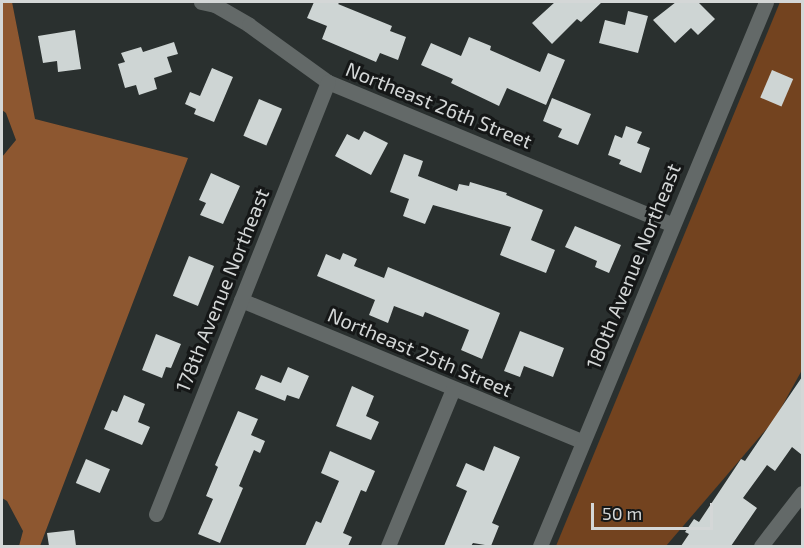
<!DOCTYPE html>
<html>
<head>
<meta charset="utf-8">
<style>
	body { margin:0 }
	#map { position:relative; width:804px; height:548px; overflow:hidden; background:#2a302f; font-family:"Exo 2",sans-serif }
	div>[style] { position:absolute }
	.green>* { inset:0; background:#73431f }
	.forest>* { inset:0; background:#8d5730 }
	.building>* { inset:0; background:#ced5d4; transform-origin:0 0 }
	.minor>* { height:15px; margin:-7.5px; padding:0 7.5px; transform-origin:7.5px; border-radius:7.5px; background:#636968 }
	span { translate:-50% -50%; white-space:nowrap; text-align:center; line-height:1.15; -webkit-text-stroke:6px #151717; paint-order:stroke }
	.street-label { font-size:20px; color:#d4d7d7 }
	.frame { position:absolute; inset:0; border:3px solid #d4d7d7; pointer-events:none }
	.scale { position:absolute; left:591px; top:503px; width:122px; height:27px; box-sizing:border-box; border:3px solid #d4d7d7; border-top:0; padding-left:8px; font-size:18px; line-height:21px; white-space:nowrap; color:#d4d7d7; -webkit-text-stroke:4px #151717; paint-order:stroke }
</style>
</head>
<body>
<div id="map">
	<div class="green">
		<i style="clip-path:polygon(780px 2px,802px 2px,802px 370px,775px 419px,666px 546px,556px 546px)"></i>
	</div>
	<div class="forest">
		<i style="clip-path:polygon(2px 2px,12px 2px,35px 119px,188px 158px,40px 546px,19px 546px,23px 531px,7px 501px,2px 498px,2px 157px,16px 140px,6px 113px,2px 110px)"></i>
	</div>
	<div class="building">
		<i style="clip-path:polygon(314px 2px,340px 2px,338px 4px,392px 26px,390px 31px,406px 37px,398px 60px,380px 53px,376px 62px,322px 39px,327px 26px,307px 18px)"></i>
		<i style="clip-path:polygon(555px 2px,602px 2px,581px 22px,577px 19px,552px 44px,532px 23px)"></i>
		<i style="clip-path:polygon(676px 2px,698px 2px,715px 19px,698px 35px,691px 28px,675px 43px,653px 20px)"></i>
		<i style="clip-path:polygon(628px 11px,648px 16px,638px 53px,599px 43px,605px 20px,625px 25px)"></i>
		<i style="clip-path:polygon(75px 30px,81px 69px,58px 72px,57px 61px,43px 63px,38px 36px)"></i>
		<i style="clip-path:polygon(469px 37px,491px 46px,490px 50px,540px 72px,548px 53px,565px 60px,546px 105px,507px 88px,499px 106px,451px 83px,453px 79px,421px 65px,431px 43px,461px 56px)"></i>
		<i style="clip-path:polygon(174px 42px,178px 54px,167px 57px,172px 72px,154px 78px,157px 89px,139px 95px,136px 85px,125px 88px,118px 64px,125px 62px,121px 53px,141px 47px,143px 52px)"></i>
		<i style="clip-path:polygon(212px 68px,233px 77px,214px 122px,194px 114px,196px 109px,185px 104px,190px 92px,200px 96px)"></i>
		<i style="left:772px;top:70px;width:23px;height:30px;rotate:23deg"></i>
		<i style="clip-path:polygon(552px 98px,591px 114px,578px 145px,558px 137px,562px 129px,543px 121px)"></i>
		<i style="left:259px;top:99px;width:25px;height:40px;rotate:23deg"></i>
		<i style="clip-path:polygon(626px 126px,642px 132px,637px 143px,650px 148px,641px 173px,619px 164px,621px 160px,608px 155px,615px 135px,622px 138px)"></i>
		<i style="clip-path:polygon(364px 131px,388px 143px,371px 175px,335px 156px,347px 134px,359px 140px)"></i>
		<i style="clip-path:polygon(404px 154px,423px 161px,418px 176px,457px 191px,459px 184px,469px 186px,470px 182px,507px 193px,506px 195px,543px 210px,531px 240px,555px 250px,546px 273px,500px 255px,511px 227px,433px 205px,425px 224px,403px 216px,409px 199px,390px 192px)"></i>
		<i style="clip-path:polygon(211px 173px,240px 186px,223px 224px,200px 215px,206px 203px,199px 200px)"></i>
		<i style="clip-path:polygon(575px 226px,621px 245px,609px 273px,595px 267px,597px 261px,565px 247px)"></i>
		<i style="clip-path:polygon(343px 253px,357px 259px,354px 266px,384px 278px,388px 267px,500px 313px,482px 359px,461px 350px,469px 330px,425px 312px,423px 317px,394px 306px,388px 323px,369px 315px,375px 300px,317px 276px,326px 254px,340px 260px)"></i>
		<i style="left:189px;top:256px;width:27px;height:43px;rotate:22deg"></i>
		<i style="clip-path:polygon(520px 331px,564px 348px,553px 377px,524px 366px,520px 377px,504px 371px)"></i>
		<i style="clip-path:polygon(156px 334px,181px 344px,171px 368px,166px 367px,162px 378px,142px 370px)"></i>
		<i style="clip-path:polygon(288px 367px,309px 376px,299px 399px,287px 395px,285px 401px,255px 389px,261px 375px,281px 383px)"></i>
		<i style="clip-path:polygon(802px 377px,802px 455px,792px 447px,775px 471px,767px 465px,743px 498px,757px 508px,731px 546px,681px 546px,689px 534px,685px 532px,694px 519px,699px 522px,741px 459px,745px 461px)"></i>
		<i style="clip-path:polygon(352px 386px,374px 396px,366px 416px,379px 422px,371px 440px,336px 426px)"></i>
		<i style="clip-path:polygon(124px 395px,145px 404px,138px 422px,150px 427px,142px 445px,104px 429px,112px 410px,117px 412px)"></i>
		<i style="clip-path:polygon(238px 411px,258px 419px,251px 435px,265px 441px,260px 453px,254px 450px,239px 486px,243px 488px,220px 543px,198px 534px,213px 499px,206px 496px,218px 467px,215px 465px)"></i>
		<i style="clip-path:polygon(494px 446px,520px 457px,492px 523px,499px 526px,491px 546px,473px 543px,471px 546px,444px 546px,467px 491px,456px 486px,466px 463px,484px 471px)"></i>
		<i style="clip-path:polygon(330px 451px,375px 471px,366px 492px,361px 490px,343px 533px,352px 537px,348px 546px,305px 546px,316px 521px,321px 523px,339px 481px,321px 473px)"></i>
		<i style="left:86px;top:459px;width:26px;height:26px;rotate:23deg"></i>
		<i style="clip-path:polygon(74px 530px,76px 546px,49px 546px,47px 533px)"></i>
	</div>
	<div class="minor">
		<i style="left:201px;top:2px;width:14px;rotate:12deg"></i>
		<i style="left:215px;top:5px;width:39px;rotate:30deg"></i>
		<i style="left:249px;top:25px;width:97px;rotate:35.8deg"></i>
		<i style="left:328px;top:82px;width:373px;rotate:22.5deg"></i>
		<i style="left:241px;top:300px;width:370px;rotate:22.5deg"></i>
		<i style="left:156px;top:514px;width:465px;rotate:-68.3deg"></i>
		<i style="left:388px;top:546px;width:170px;rotate:-67.5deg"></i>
		<i style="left:540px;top:546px;width:589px;rotate:-67.44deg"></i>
		<i style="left:761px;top:546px;width:67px;rotate:-52.3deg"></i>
	</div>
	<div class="street-label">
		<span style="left:439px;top:105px;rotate:22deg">Northeast 26th Street</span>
		<span style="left:633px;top:266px;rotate:-68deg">180th Avenue Northeast</span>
		<span style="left:222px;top:290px;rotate:-68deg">178th Avenue Northeast</span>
		<span style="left:420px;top:352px;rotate:23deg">Northeast 25th Street</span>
	</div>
	<div class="frame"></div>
	<div class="scale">50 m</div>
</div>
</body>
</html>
